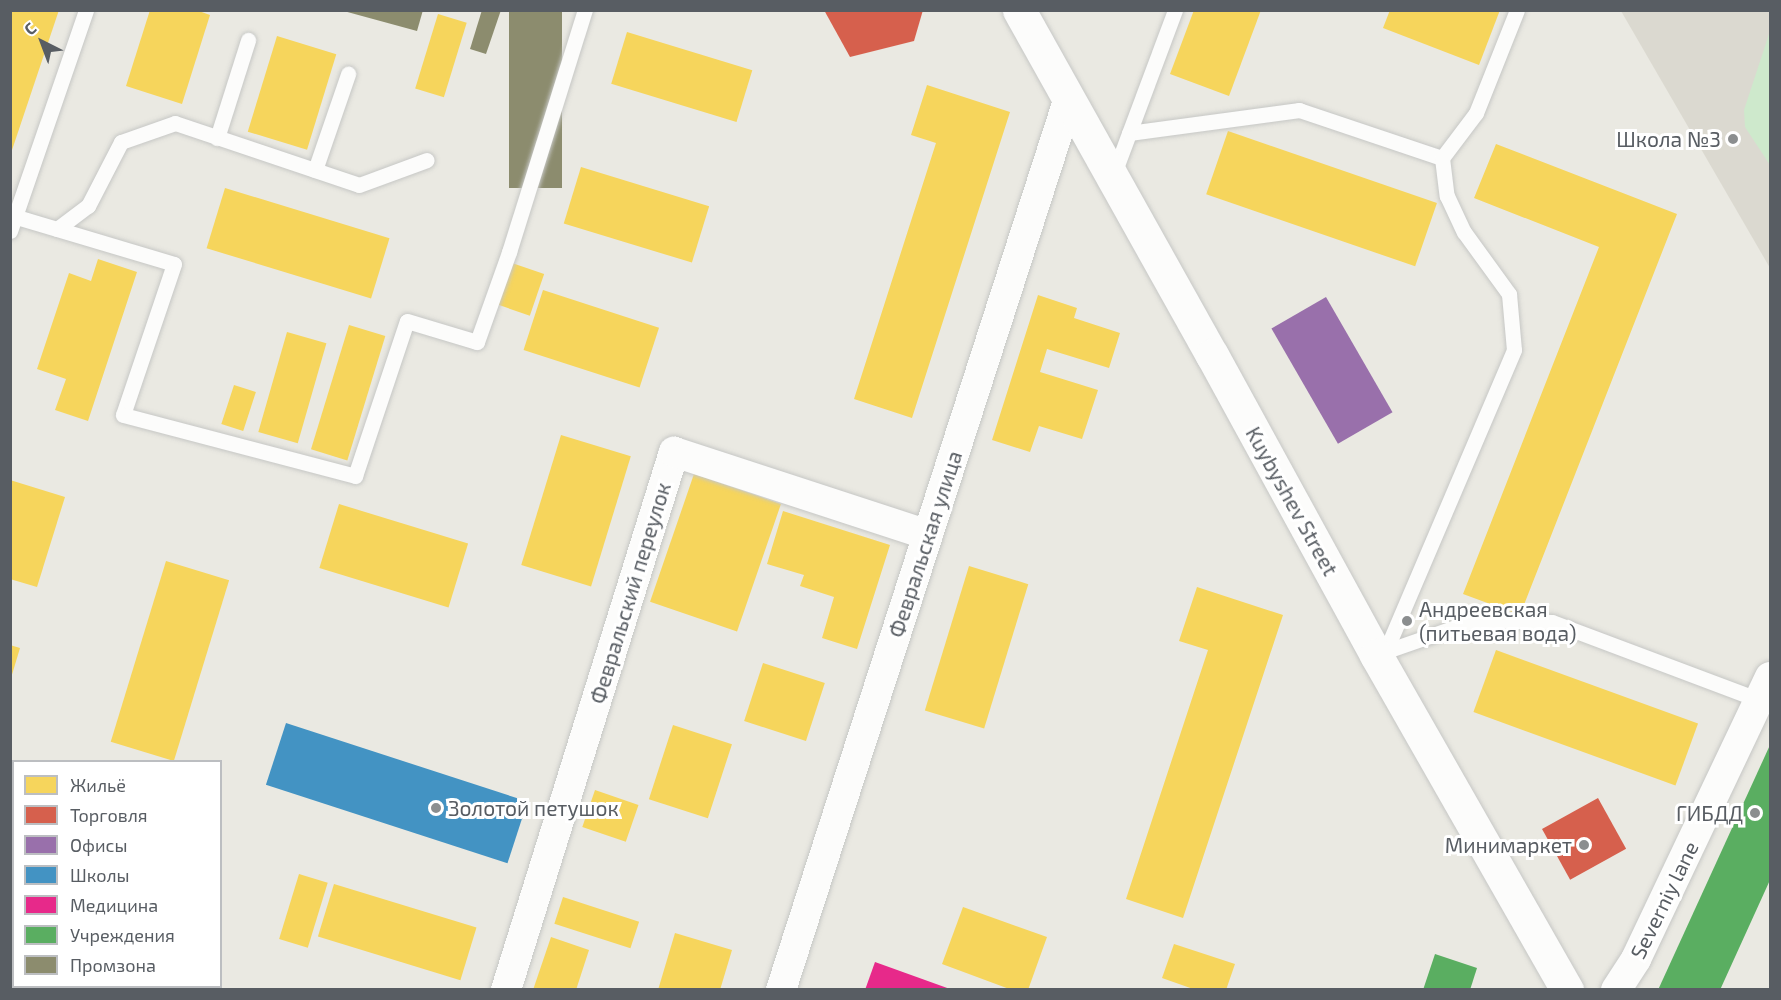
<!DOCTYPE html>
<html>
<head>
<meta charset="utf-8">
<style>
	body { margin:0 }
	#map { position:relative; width:1781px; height:1000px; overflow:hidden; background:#eae9e2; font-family:"Exo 2",sans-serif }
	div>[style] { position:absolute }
	.education>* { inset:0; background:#dbd9d0 }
	.green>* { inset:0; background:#cee9cc }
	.homes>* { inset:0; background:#f6d55c; transform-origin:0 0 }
	.shops>* { inset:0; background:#d6604d; transform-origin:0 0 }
	.offices>* { inset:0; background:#9970ab; transform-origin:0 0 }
	.schools>* { inset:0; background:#4393c3; transform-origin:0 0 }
	.health>* { inset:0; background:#e7298a }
	.public>* { inset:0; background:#5aae61 }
	.industry>* { inset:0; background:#8c8c6e; transform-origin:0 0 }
	.roads { filter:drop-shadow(0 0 2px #c6c7c5) drop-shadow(0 0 2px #c6c7c5) }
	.service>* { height:15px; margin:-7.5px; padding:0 7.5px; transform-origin:7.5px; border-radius:7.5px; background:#fcfcfb }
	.minor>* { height:30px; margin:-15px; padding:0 15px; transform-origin:15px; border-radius:15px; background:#fcfcfb }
	.secondary>* { height:33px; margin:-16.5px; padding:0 16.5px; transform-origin:16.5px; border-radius:16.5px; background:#fcfcfb }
	.dots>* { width:16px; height:16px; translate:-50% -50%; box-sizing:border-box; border:3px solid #fff; border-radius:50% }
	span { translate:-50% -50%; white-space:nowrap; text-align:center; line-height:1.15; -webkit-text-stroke:6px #fff; paint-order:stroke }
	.poi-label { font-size:21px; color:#585d63 }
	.right { translate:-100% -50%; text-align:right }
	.left { translate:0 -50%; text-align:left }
	.street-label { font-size:21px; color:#585d63 }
	.frame { position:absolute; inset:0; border:12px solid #585d63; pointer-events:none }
	.legend { position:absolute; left:12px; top:760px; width:210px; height:228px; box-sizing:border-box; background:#fff; border:2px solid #bcbec1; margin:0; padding:8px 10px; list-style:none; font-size:18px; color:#585d63 }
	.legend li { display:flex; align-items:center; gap:12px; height:30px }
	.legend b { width:30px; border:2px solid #bcbec1 }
	.north { position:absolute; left:12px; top:12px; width:60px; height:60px; -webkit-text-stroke:4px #fff; paint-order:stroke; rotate:318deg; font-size:16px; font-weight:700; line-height:24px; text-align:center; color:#585d63 }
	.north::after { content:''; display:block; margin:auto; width:21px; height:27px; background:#585d63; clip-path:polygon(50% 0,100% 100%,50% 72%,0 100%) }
</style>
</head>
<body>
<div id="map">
	<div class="education">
		<i style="clip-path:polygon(1621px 11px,1770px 11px,1770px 268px)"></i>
	</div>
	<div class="green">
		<i style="clip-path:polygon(1770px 31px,1770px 165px,1745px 127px,1744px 110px)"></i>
	</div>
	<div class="homes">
		<i style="clip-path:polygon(10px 10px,59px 10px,11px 153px,10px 153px)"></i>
		<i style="clip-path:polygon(150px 10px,196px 10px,210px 15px,182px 104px,126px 86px)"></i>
		<i style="clip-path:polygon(1194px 10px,1261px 10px,1229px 96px,1170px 74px)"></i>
		<i style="clip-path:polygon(1390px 10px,1500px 10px,1479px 65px,1383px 28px)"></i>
		<i style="left:438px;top:14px;width:30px;height:78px;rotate:17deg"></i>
		<i style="left:627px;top:32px;width:131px;height:54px;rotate:17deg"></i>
		<i style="left:277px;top:36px;width:62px;height:100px;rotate:17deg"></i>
		<i style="clip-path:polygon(927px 85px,1010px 112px,912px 418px,854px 399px,936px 143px,911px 135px)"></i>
		<i style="left:1228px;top:131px;width:221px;height:67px;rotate:19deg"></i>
		<i style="clip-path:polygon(1496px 144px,1677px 214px,1520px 615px,1463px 594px,1599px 247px,1474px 198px)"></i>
		<i style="left:581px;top:167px;width:134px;height:59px;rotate:17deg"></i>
		<i style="left:225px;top:188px;width:172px;height:63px;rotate:17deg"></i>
		<i style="clip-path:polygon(98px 259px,137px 272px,88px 421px,55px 410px,66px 379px,37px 369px,69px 273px,91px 281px)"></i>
		<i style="left:512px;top:263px;width:34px;height:44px;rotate:19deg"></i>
		<i style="left:543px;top:290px;width:122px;height:63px;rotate:18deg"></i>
		<i style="clip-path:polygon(1038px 295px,1077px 308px,1074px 318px,1120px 333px,1109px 368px,1047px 349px,1040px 372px,1098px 390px,1082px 439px,1039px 426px,1030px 452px,992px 440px)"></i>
		<i style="left:349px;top:325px;width:38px;height:130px;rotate:17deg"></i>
		<i style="left:287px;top:332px;width:41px;height:104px;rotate:16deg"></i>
		<i style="left:234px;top:385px;width:23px;height:41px;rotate:18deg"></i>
		<i style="left:561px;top:435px;width:73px;height:136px;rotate:17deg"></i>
		<i style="left:694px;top:474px;width:92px;height:135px;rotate:19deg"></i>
		<i style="clip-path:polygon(10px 480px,65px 497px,37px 587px,10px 579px)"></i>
		<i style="left:339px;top:504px;width:135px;height:67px;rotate:17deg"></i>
		<i style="clip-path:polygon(783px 511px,890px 545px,857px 649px,822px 638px,834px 597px,800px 586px,804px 575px,767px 564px)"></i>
		<i style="left:166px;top:561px;width:66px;height:189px;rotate:17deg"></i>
		<i style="left:969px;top:566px;width:62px;height:151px;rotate:17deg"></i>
		<i style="clip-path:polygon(1197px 587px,1283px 615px,1183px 918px,1126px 899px,1208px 650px,1179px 641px)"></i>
		<i style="clip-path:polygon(10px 645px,20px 648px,11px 678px,10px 678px)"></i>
		<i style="left:1496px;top:650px;width:215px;height:66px;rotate:20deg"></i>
		<i style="left:763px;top:663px;width:65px;height:61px;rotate:18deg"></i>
		<i style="left:673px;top:725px;width:62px;height:78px;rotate:18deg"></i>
		<i style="left:595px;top:790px;width:46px;height:39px;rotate:19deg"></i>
		<i style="left:10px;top:805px;width:4px;height:66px;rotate:14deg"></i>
		<i style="left:299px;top:874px;width:30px;height:68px;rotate:17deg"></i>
		<i style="left:334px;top:884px;width:149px;height:55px;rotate:17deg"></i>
		<i style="left:563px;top:897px;width:80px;height:28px;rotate:18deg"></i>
		<i style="clip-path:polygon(963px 907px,1047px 937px,1028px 990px,1012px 990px,942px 964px)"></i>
		<i style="clip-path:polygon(675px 933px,732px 950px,720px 990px,658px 990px)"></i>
		<i style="clip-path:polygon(551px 937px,589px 950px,576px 990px,533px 990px)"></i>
		<i style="clip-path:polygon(1174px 944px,1235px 964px,1226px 990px,1196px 990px,1162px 978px)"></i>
		<i style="clip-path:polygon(124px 986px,145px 986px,152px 989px,123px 990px)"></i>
	</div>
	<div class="shops">
		<i style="clip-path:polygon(824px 10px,923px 10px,914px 41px,850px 57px)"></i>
		<i style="left:1598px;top:798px;width:58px;height:64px;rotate:61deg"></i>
	</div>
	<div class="offices">
		<i style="left:1326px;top:297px;width:133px;height:63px;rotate:60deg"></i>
	</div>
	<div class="schools">
		<i style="left:286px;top:723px;width:254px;height:65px;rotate:18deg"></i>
	</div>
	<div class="health">
		<i style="clip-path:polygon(875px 962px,950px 989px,950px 990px,865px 990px)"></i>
	</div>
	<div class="public">
		<i style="clip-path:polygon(1770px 745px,1770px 880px,1720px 990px,1658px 990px)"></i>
		<i style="clip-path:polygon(1435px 954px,1477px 968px,1470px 990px,1423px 990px)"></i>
	</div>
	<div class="industry">
		<i style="clip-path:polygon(340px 10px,423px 10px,417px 31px)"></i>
		<i style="clip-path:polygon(482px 10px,501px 10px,486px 54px,470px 49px)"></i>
		<i style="left:509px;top:10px;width:53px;height:178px"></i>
	</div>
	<div class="roads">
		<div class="service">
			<i style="left:1129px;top:133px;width:172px;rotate:-7.7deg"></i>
			<i style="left:1299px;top:110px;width:151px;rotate:18.6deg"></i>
			<i style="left:1442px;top:158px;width:38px;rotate:83deg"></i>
			<i style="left:1447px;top:196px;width:40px;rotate:65deg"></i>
			<i style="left:1464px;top:232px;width:77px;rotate:54deg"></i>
			<i style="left:1509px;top:294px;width:56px;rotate:84.9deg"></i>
			<i style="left:1514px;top:350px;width:326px;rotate:113.1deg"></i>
			<i style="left:217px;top:138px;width:103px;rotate:-72.4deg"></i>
			<i style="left:1442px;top:158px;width:56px;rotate:-52.9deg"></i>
			<i style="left:1476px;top:113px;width:111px;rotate:-68.3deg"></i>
			<i style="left:315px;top:170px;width:102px;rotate:-71deg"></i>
			<i style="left:1113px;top:176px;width:177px;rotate:-69.5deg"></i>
			<i style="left:10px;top:215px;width:171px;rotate:16.6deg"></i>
			<i style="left:174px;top:264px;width:159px;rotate:108.7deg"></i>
			<i style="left:123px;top:415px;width:240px;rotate:14.7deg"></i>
			<i style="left:355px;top:476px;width:163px;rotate:-71.5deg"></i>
			<i style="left:407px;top:321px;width:73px;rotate:16.7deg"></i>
			<i style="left:477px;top:342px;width:96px;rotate:-70.4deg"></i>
			<i style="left:509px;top:252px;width:254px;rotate:-72.6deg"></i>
			<i style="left:57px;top:229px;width:39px;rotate:-37deg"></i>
			<i style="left:88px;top:206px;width:72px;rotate:-62.7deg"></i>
			<i style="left:121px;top:142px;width:57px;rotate:-19.4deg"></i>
			<i style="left:175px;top:123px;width:194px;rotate:18.6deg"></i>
			<i style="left:359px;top:185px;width:72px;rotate:-20.2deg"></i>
			<i style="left:10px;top:231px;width:234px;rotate:-71deg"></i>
			<i style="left:1381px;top:653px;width:101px;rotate:-19.2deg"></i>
			<i style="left:1476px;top:620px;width:76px;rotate:1.5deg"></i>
			<i style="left:1552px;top:622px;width:222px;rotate:20.6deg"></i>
		</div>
		<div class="minor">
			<i style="left:506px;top:990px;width:564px;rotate:-72.66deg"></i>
			<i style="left:674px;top:452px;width:267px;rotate:18.1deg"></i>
			<i style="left:781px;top:990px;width:937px;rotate:-72.11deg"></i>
			<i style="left:1616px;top:990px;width:37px;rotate:-57deg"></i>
			<i style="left:1636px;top:959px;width:312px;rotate:-64.6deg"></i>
		</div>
		<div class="secondary">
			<i style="left:1019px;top:10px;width:395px;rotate:60.8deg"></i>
			<i style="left:1212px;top:355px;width:342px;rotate:61.3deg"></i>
			<i style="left:1376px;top:655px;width:386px;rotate:60.3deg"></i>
		</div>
	</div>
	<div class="dots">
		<i style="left:1733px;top:139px;background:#8b8e8f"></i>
		<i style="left:1407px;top:621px;background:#8b8e8f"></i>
		<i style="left:436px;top:808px;background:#8b8e8f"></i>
		<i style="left:1755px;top:813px;background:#8b8e8f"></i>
		<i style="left:1584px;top:845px;background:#8b8e8f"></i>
	</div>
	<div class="poi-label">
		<span class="right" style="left:1721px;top:139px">Школа №3</span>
		<span class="left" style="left:1419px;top:621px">Андреевская<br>(питьевая вода)</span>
		<span class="left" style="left:448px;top:808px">Золотой петушок</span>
		<span class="right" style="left:1743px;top:813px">ГИБДД</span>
		<span class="right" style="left:1572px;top:845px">Минимаркет</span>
	</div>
	<div class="street-label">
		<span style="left:1292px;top:501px;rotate:61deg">Kuybyshev Street</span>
		<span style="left:925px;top:544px;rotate:-72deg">Февральская улица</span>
		<span style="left:630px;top:593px;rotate:-73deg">Февральский переулок</span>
		<span style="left:1664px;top:900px;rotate:-64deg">Severniy lane</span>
	</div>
	<div class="frame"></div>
	<ul class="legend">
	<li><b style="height:16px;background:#f6d55c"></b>Жильё</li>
	<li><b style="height:16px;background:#d6604d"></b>Торговля</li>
	<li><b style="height:16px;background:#9970ab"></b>Офисы</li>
	<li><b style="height:16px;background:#4393c3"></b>Школы</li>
	<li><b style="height:16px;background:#e7298a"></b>Медицина</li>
	<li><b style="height:16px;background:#5aae61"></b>Учреждения</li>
	<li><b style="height:16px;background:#8c8c6e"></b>Промзона</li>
	</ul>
	<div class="north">С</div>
</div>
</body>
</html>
